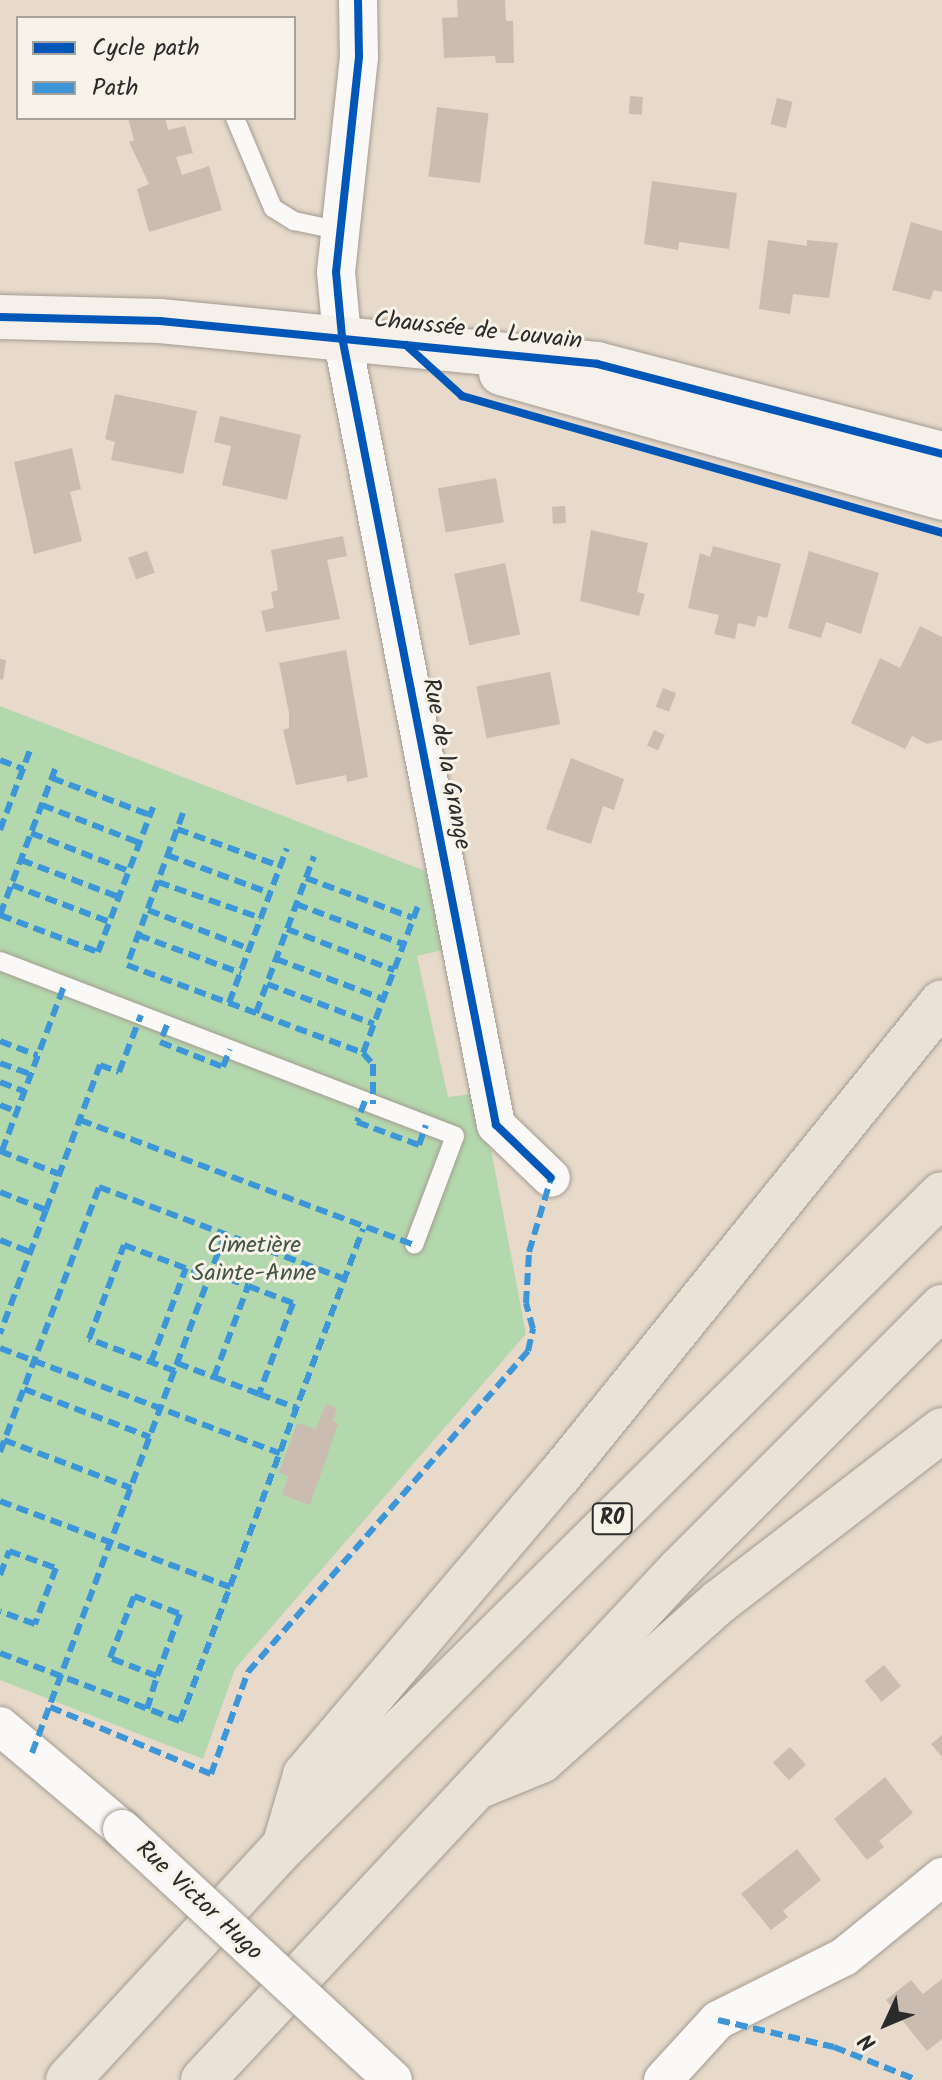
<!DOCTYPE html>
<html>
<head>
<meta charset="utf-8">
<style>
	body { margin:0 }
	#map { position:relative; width:942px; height:2080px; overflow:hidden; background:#e7dacb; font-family:Kalam,sans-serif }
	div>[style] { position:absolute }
	.green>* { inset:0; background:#b4d8ad }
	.building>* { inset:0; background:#cabcb0; transform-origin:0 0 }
	.roads { filter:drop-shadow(0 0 2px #a39b92) drop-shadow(0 0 2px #a39b92) }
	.lane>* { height:18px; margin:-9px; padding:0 9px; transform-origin:9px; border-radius:9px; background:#fbf9f7 }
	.street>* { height:38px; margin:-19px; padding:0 19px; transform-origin:19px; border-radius:19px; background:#fbf9f7 }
	.secondary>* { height:44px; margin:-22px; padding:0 22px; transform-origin:22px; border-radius:22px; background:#f5f0ea }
	.highway>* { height:44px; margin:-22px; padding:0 22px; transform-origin:22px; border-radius:22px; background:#ebe2d7 }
	.bridges { filter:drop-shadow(0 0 2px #a39b92) drop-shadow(0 0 2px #a39b92) }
	.street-bridge>* { height:38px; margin:-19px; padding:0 19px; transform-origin:19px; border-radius:19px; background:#fbf9f7 }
	.quiet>* { height:6px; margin-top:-3px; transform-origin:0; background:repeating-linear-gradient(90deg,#3c96d7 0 12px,transparent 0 18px) }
	.cycleway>* { height:8px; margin:-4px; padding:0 4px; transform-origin:4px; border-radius:4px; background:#0057b8 }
	span { translate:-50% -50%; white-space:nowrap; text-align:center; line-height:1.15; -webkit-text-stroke:6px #f7f3e8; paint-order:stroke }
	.shield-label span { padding:2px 6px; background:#f7f3e8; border:2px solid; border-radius:6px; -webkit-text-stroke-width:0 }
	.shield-label { font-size:22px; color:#2b2b2b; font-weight:700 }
	.street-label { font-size:24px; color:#2b2b2b }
	.park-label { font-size:24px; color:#435646 }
	.legend { position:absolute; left:16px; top:16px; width:280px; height:104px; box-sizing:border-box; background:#f7f3e8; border:2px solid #a5a39c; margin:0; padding:10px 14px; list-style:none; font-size:24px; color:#2b2b2b }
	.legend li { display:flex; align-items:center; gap:16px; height:40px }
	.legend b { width:40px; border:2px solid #a5a39c }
	.north { position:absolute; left:846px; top:1984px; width:80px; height:80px; -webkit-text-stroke:6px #f7f3e8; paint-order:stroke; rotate:226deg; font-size:22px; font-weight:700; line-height:32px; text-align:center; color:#2b2b2b }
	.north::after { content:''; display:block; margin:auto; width:28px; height:36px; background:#2b2b2b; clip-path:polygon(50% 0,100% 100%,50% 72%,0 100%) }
</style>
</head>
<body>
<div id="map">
	<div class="green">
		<i style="clip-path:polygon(0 706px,428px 872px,443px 950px,417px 956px,448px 1097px,480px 1093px,487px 1128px,526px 1334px,235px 1669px,203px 1759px,0 1680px)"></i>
	</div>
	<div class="building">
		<i style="clip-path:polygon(457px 0,505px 0,506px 21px,513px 21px,514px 63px,496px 63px,495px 56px,444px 58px,442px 18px,458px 17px)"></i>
		<i style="left:630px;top:96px;width:13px;height:18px;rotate:4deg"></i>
		<i style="left:777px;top:98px;width:16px;height:27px;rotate:14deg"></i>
		<i style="left:437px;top:107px;width:52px;height:70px;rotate:7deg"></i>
		<i style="clip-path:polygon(128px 118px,165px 118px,168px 130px,185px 126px,193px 153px,176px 157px,182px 175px,209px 166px,222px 210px,149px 232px,137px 189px,149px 184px,129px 142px,134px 140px)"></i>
		<i style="clip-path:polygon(652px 181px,737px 193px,729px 249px,679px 242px,678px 250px,644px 244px)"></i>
		<i style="clip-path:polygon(911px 222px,942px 231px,942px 292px,934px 290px,930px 300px,892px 290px)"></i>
		<i style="clip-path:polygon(768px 240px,807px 246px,807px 240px,838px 243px,829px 298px,793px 294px,790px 314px,759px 309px)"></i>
		<i style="clip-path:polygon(115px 394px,197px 411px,183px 474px,111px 460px,115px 442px,105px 439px)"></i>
		<i style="clip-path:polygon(220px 416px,301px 435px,287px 500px,222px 485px,231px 446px,214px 442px)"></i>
		<i style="clip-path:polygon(72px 448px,81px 489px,70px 492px,82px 541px,34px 554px,14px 462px)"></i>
		<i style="left:496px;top:478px;width:45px;height:59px;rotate:80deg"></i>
		<i style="left:565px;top:506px;width:17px;height:13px;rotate:87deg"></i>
		<i style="clip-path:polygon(591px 530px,648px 543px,637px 592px,645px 594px,639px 616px,580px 601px)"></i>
		<i style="clip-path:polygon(343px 536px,347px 556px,327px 560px,340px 619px,266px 632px,261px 611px,274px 608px,271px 592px,278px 590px,271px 550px)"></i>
		<i style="clip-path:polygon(713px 546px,781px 564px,767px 618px,758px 616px,755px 627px,738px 623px,735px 639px,714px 634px,719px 615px,688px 608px,700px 553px,710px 557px)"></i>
		<i style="left:147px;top:551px;width:23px;height:20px;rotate:70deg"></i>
		<i style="clip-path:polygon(809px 551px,879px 573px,861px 634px,826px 622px,821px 638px,788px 628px)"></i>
		<i style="left:505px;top:563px;width:73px;height:52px;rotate:78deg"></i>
		<i style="clip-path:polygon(920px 626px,942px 637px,942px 740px,927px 744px,912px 736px,905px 749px,851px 723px,880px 658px,900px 668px)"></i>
		<i style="clip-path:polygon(346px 650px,368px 777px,347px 782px,346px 775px,296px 785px,283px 730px,289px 728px,289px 713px,279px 663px)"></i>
		<i style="clip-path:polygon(0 659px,6px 660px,3px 680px,0 679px)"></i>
		<i style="left:550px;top:672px;width:53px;height:75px;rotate:79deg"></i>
		<i style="left:663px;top:688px;width:14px;height:20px;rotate:21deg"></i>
		<i style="left:654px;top:730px;width:12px;height:17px;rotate:24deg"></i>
		<i style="clip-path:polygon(571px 758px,624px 779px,614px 810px,603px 806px,591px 844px,546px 829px)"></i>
		<i style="clip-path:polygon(326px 1404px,337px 1408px,333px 1421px,338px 1424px,310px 1505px,282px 1495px,288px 1476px,279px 1473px,297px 1423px,316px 1429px)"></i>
		<i style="left:884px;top:1665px;width:27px;height:25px;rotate:51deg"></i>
		<i style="clip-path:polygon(942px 1735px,942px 1757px,931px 1744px)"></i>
		<i style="left:790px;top:1747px;width:24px;height:23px;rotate:48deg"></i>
		<i style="clip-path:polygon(885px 1777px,913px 1813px,879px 1841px,884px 1847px,867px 1860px,834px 1819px)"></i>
		<i style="clip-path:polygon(797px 1849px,821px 1880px,783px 1911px,788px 1917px,771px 1930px,741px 1894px)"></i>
		<i style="clip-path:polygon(942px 1979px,942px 2039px,927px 2051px,886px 2000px,911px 1980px,923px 1994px)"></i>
	</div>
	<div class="roads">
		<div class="lane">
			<i style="left:235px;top:118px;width:98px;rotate:67.1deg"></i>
			<i style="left:273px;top:208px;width:25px;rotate:32deg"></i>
			<i style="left:294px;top:221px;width:49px;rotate:11.8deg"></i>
			<i style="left:0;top:961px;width:487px;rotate:21deg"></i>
			<i style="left:455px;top:1136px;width:116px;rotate:110.6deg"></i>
		</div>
		<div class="street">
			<i style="left:358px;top:0;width:57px;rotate:89deg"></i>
			<i style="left:359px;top:57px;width:216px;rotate:96.1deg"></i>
			<i style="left:336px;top:272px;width:65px;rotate:84.7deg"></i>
			<i style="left:342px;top:337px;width:803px;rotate:78.94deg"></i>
			<i style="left:496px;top:1125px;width:76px;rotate:43.9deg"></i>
			<i style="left:0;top:1726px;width:160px;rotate:40.2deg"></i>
			<i style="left:663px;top:2080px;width:81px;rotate:-47.5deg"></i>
			<i style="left:718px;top:2020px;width:141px;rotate:-26.6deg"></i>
			<i style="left:844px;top:1957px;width:127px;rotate:-39.2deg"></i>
		</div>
		<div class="secondary">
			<i style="left:0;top:317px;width:160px;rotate:1.4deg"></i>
			<i style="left:160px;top:321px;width:439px;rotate:5.6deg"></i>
			<i style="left:597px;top:364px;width:357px;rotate:14.6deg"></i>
			<i style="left:501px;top:373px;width:458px;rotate:15.8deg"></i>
		</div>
		<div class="highway">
			<i style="left:482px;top:1785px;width:64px;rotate:-22.1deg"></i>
			<i style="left:541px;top:1761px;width:239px;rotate:-41.8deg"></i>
			<i style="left:719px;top:1602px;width:282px;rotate:-37.6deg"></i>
			<i style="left:286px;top:1840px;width:68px;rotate:-73.7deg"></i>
			<i style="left:305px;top:1775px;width:392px;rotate:-49.7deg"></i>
			<i style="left:559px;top:1476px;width:609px;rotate:-51.06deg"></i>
			<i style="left:68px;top:2080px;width:318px;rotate:-47.3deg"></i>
			<i style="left:284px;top:1846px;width:926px;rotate:-44.74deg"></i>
			<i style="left:203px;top:2080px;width:699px;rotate:-46.97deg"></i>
			<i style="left:680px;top:1569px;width:371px;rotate:-45deg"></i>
		</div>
	</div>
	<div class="bridges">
		<div class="street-bridge">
			<i style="left:122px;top:1829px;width:369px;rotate:42.8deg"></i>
		</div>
	</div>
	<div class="quiet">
		<i style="left:0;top:760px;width:25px;rotate:21deg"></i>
		<i style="left:52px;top:778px;width:105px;rotate:20.7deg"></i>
		<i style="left:42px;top:805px;width:105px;rotate:21.2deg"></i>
		<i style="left:183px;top:813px;width:162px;rotate:110.2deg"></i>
		<i style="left:127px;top:965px;width:252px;rotate:20.4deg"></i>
		<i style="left:363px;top:1053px;width:15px;rotate:48deg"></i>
		<i style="left:373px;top:1064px;width:40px;rotate:90deg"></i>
		<i style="left:177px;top:829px;width:109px;rotate:19.8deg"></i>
		<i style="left:0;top:830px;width:85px;rotate:-69.4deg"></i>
		<i style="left:31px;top:833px;width:105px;rotate:21.2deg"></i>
		<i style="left:167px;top:855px;width:110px;rotate:20.3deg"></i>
		<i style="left:21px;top:860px;width:105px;rotate:20.7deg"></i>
		<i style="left:306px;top:878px;width:114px;rotate:20.5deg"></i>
		<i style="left:158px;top:882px;width:109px;rotate:19.3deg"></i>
		<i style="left:12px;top:885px;width:105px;rotate:20.7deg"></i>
		<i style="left:296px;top:904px;width:114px;rotate:20.5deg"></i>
		<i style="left:148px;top:910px;width:109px;rotate:20.9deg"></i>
		<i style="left:0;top:915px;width:105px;rotate:20.7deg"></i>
		<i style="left:98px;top:952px;width:155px;rotate:-69.2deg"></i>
		<i style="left:0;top:915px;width:161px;rotate:-69.3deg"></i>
		<i style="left:287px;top:929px;width:115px;rotate:21deg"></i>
		<i style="left:138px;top:935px;width:110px;rotate:20.3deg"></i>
		<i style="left:276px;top:959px;width:114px;rotate:20.5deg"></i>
		<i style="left:267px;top:984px;width:114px;rotate:20.5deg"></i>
		<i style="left:229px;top:1003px;width:165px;rotate:-69.5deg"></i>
		<i style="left:256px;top:1013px;width:167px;rotate:-69.7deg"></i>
		<i style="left:167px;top:1025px;width:18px;rotate:112deg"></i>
		<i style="left:160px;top:1042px;width:68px;rotate:21.6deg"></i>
		<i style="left:223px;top:1067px;width:19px;rotate:-69deg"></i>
		<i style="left:0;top:1041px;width:40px;rotate:21deg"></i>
		<i style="left:363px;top:1053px;width:157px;rotate:-69.5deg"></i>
		<i style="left:0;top:1063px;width:32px;rotate:20deg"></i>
		<i style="left:0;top:1082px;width:26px;rotate:21deg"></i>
		<i style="left:365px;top:1101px;width:22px;rotate:111deg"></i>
		<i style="left:357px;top:1122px;width:66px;rotate:20.4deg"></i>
		<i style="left:419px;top:1145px;width:21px;rotate:-71deg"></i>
		<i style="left:0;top:1105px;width:17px;rotate:21deg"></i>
		<i style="left:80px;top:1120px;width:357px;rotate:20.5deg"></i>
		<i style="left:0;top:1151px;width:63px;rotate:21.3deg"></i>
		<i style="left:2px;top:1151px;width:176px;rotate:-69.4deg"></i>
		<i style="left:0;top:1192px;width:49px;rotate:21.4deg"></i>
		<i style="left:46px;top:1210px;width:132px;rotate:110.4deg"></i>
		<i style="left:46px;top:1210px;width:155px;rotate:-69.6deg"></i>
		<i style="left:100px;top:1065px;width:20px;rotate:20deg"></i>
		<i style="left:119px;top:1072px;width:61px;rotate:-68.9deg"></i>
		<i style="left:0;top:1240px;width:32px;rotate:22deg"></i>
		<i style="left:211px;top:1273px;width:39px;rotate:19deg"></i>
		<i style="left:248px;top:1286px;width:48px;rotate:20.7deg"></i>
		<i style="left:293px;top:1303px;width:97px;rotate:110.5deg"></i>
		<i style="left:259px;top:1394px;width:48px;rotate:-159.3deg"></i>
		<i style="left:214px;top:1377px;width:97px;rotate:-69.5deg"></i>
		<i style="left:0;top:1348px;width:299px;rotate:20.6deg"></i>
		<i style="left:151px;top:1362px;width:100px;rotate:-69.6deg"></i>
		<i style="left:177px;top:1363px;width:40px;rotate:21deg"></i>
		<i style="left:175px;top:1371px;width:92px;rotate:-159.6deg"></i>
		<i style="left:89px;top:1339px;width:100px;rotate:-69.6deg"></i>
		<i style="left:124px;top:1245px;width:91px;rotate:20.6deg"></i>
		<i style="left:24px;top:1389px;width:135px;rotate:20.9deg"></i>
		<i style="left:259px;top:1394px;width:40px;rotate:20.2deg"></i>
		<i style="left:4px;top:1440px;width:136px;rotate:20.7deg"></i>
		<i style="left:0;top:1452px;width:283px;rotate:-69.5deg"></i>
		<i style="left:99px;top:1187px;width:263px;rotate:20.5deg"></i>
		<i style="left:0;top:1501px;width:246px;rotate:20.5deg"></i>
		<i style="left:0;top:1575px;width:26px;rotate:-69deg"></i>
		<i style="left:9px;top:1551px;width:50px;rotate:19.9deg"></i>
		<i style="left:56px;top:1568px;width:60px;rotate:110.6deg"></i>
		<i style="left:35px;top:1624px;width:37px;rotate:-160deg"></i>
		<i style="left:134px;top:1596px;width:49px;rotate:21.4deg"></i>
		<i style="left:180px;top:1614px;width:66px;rotate:110.4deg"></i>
		<i style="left:157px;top:1676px;width:50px;rotate:-159deg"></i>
		<i style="left:110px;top:1658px;width:66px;rotate:-68.8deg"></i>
		<i style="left:0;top:1653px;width:192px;rotate:20.7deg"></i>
		<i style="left:180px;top:1721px;width:525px;rotate:-69.6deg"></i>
		<i style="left:50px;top:1707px;width:174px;rotate:22.6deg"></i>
		<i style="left:211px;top:1774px;width:109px;rotate:-70.1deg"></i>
		<i style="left:248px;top:1672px;width:426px;rotate:-48.9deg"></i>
		<i style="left:528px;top:1351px;width:23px;rotate:-77deg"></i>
		<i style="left:533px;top:1329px;width:27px;rotate:-105deg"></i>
		<i style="left:526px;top:1303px;width:51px;rotate:-86.6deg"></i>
		<i style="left:529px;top:1252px;width:77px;rotate:-73.4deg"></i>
		<i style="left:147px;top:1709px;width:34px;rotate:-73deg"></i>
		<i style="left:32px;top:1753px;width:554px;rotate:-69.6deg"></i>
		<i style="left:718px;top:2020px;width:119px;rotate:13.1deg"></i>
		<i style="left:834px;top:2047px;width:89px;rotate:21.7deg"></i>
	</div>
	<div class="cycleway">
		<i style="left:358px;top:0;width:57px;rotate:89deg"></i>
		<i style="left:359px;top:57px;width:216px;rotate:96.1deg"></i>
		<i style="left:336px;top:272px;width:65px;rotate:84.7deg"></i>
		<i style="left:342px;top:337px;width:803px;rotate:78.94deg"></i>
		<i style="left:496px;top:1125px;width:76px;rotate:43.9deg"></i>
		<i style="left:0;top:317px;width:160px;rotate:1.4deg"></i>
		<i style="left:160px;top:321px;width:439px;rotate:5.6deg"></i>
		<i style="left:597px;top:364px;width:357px;rotate:14.6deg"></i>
		<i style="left:406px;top:345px;width:76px;rotate:42.3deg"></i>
		<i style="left:462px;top:396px;width:499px;rotate:15.9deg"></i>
	</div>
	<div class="shield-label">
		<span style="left:612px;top:1519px">R0</span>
	</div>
	<div class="street-label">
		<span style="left:478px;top:331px;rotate:6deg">Chaussée de Louvain</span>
		<span style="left:446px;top:764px;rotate:79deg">Rue de la Grange</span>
		<span style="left:199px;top:1901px;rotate:43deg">Rue Victor Hugo</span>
	</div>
	<div class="park-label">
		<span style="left:254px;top:1260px">Cimetière<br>Sainte-Anne</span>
	</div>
	<ul class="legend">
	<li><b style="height:10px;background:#0057b8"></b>Cycle path</li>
	<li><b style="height:10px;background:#3c96d7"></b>Path</li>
	</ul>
	<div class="north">N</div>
</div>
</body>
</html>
